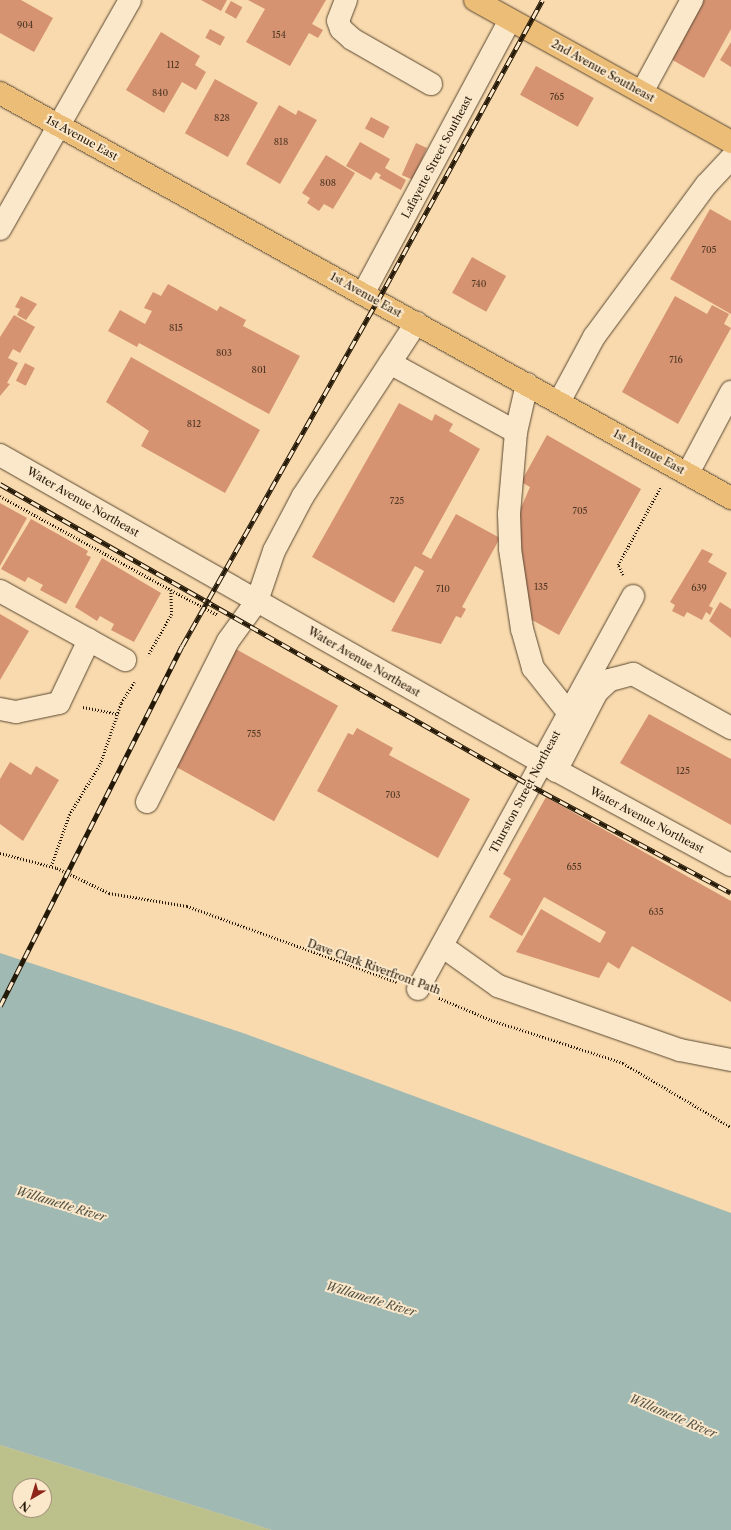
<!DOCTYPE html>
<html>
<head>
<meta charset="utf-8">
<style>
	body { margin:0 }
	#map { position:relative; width:731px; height:1530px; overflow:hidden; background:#f9daae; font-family:"Libre Caslon Text",serif }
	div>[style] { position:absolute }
	.green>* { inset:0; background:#bcc08b }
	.water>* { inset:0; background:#a0b9b3 }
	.building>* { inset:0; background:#d59372; transform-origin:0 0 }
	.path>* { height:2.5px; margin-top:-1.25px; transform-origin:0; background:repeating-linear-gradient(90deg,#241807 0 1px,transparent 0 3px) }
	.roads { filter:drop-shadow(0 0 1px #594831) drop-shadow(0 0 1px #594831) }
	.minor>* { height:22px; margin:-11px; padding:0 11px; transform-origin:11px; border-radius:11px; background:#fbe7ca }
	.major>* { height:22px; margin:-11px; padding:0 11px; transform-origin:11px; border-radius:11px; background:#ecbd77 }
	.rail>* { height:4.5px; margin-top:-2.25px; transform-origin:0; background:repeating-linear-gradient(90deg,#fbe7ca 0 9px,#241807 0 18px); box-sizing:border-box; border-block:1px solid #241807 }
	span { translate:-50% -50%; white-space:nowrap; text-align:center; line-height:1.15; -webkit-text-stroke:4px #fbe7ca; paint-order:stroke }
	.number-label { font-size:9px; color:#503722 }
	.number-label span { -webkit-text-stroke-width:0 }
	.street-label { font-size:11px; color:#241807 }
	.water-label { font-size:12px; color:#4f5043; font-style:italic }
	.north { position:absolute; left:12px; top:1478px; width:40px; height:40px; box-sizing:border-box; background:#fbe7ca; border:1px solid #a5947c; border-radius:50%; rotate:218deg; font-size:11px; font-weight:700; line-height:16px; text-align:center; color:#241807 }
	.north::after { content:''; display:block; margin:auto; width:14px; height:18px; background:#8f2418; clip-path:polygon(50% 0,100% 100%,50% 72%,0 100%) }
</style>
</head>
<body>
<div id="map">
	<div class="green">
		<i style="clip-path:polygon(evenodd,0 1445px,272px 1530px,0 1530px,0 1445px,20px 1486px,44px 1486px,44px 1510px,20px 1510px,20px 1486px)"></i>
	</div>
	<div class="water">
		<i style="clip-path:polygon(0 953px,243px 1033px,731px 1213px,731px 1530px,272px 1530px,0 1445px)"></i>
	</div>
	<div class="building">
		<i style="clip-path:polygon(0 0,21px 0,53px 18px,34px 52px,0 33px)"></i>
		<i style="clip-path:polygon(201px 0,227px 0,221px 11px)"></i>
		<i style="clip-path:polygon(248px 0,326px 0,312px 24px,323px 30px,318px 38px,309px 33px,290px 66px,246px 42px,265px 9px)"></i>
		<i style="clip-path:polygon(702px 0,731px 0,731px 29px,704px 78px,669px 58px)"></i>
		<i style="left:231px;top:1px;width:13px;height:13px;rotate:29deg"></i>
		<i style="left:210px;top:29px;width:17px;height:10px;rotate:28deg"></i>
		<i style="clip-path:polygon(161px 32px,200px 56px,195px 65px,206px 72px,196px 90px,182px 82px,164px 113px,126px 90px)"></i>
		<i style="clip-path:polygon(731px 42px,731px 67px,720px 60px)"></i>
		<i style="left:536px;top:66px;width:66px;height:33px;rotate:29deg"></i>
		<i style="left:215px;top:79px;width:49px;height:62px;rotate:29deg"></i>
		<i style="clip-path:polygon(279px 105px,296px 115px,298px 110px,317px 120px,280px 184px,246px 164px)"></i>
		<i style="left:371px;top:117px;width:21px;height:13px;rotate:28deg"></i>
		<i style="clip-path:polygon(360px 142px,390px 159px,385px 168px,406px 180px,401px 190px,379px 178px,381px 175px,376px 172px,371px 180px,346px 166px)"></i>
		<i style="left:416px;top:143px;width:12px;height:35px;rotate:24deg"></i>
		<i style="clip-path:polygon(326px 155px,355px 173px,333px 209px,324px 204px,319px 211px,307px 203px,310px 198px,302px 193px)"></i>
		<i style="clip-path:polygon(710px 209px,731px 221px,731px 314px,670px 279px)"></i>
		<i style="left:472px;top:257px;width:39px;height:41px;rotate:29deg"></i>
		<i style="clip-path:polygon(168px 284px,217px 311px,220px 306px,246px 320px,243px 326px,300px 356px,269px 414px,139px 343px,137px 347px,108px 331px,120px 310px,145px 324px,152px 311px,144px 308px,153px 292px,161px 296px)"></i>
		<i style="clip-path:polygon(21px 296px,37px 304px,26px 320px,17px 315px,20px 309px,15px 307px)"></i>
		<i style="clip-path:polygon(675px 296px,707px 314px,712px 305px,729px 314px,724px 324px,731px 328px,678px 424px,622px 392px)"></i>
		<i style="clip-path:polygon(14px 315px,35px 327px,20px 353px,13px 349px,8px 358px,18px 363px,7px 383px,10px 384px,0 396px,0 337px)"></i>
		<i style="clip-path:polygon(131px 357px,260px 430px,225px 493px,141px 446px,149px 431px,106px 402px)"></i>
		<i style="left:25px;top:363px;width:11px;height:20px;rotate:27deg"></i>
		<i style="clip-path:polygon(399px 403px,432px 421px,435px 414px,453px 424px,449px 431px,480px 449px,422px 554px,431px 559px,456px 514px,500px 538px,462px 607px,466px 609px,461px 618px,456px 616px,441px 644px,391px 631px,424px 571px,415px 566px,394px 603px,312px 557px)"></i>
		<i style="clip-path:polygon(547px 435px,641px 489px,559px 635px,525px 616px,512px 528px,530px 487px,521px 482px)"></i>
		<i style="clip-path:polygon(0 503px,27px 518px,0 566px)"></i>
		<i style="clip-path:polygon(31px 519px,88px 551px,86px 555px,91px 557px,66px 604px,40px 590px,43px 585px,28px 577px,25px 582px,1px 569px)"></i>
		<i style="clip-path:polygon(702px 549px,713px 554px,708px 562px,727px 573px,709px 606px,713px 608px,710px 615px,706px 612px,702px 620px,687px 612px,684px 617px,672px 611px,675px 605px,670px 602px)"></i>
		<i style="clip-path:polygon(102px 558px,161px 593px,134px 642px,111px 630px,114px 624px,100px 616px,97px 621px,75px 607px)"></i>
		<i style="clip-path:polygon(720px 602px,731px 609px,731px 638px,709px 621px)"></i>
		<i style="clip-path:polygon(0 614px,29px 631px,0 680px)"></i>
		<i style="left:234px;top:648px;width:119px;height:132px;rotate:29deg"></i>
		<i style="clip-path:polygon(649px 714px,731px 759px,731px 825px,620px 763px)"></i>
		<i style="clip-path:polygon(357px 728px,393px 748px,389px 755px,470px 799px,438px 858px,317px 791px,348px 733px,353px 735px)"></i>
		<i style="clip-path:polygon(10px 762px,31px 775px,36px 766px,59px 780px,23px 841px,0 824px,0 779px)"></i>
		<i style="clip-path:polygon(546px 797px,731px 901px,731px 1002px,632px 946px,619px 969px,608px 962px,599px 978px,516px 952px,541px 909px,600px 943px,606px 932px,544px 897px,522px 936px,489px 917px,511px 879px,503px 874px)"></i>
	</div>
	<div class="path">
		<i style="left:0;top:496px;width:195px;rotate:28.8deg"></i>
		<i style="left:171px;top:590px;width:24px;rotate:88deg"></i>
		<i style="left:172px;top:614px;width:48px;rotate:119.7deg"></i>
		<i style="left:623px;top:575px;width:11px;rotate:-117deg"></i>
		<i style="left:618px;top:565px;width:90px;rotate:-61.4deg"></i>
		<i style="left:171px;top:590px;width:53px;rotate:28deg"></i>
		<i style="left:83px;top:707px;width:36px;rotate:11deg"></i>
		<i style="left:0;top:853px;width:59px;rotate:14.7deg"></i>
		<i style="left:57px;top:868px;width:58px;rotate:25.7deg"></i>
		<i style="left:109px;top:893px;width:79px;rotate:9.5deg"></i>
		<i style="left:187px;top:906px;width:223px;rotate:19.9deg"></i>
		<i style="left:51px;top:866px;width:54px;rotate:-70.6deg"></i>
		<i style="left:69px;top:815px;width:60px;rotate:-58.7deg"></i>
		<i style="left:100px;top:764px;width:65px;rotate:-71deg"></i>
		<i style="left:121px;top:703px;width:25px;rotate:-58deg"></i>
		<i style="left:439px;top:998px;width:56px;rotate:22.9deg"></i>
		<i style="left:491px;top:1020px;width:139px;rotate:18deg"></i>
		<i style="left:623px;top:1063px;width:126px;rotate:30.7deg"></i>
	</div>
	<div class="roads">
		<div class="minor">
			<i style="left:346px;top:0;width:22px;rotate:111deg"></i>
			<i style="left:338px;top:21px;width:9px;rotate:69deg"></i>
			<i style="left:341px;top:29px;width:15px;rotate:42deg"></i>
			<i style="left:352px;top:39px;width:91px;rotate:29.7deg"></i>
			<i style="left:642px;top:92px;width:105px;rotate:-61.5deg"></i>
			<i style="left:0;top:229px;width:263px;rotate:-60.4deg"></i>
			<i style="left:363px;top:294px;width:311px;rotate:-61.8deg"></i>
			<i style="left:390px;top:363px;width:144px;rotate:28.7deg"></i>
			<i style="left:527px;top:384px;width:49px;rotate:102.9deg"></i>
			<i style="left:516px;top:432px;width:82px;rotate:94.9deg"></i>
			<i style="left:509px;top:514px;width:35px;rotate:88deg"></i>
			<i style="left:510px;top:549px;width:81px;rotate:81.5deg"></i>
			<i style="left:522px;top:629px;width:41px;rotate:74.2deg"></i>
			<i style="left:533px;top:668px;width:56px;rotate:51.5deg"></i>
			<i style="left:559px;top:402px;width:74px;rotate:-61.7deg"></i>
			<i style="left:594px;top:337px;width:190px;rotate:-53.6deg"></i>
			<i style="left:707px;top:184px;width:35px;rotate:-47deg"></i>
			<i style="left:0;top:455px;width:622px;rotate:29.57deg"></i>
			<i style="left:541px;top:762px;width:216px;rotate:28.5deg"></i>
			<i style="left:688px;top:473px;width:92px;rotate:-62deg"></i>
			<i style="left:0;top:591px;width:143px;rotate:28.9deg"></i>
			<i style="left:0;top:709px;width:16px;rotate:11deg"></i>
			<i style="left:16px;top:712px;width:44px;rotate:-11.8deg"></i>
			<i style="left:59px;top:703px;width:70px;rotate:-64.5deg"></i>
			<i style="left:556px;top:771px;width:89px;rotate:-62.6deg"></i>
			<i style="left:597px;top:692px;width:18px;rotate:-43deg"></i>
			<i style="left:610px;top:680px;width:24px;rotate:-15deg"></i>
			<i style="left:633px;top:674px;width:112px;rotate:28.9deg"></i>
			<i style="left:147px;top:802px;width:180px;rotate:-63.3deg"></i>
			<i style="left:228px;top:641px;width:49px;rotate:-54.1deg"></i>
			<i style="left:257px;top:601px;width:53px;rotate:-71.2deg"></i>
			<i style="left:274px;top:551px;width:62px;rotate:-62.2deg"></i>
			<i style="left:303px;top:496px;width:207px;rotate:-56.8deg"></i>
			<i style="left:442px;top:946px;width:69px;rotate:35.5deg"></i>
			<i style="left:498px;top:986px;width:193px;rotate:19.4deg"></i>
			<i style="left:680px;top:1050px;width:52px;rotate:11.1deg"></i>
			<i style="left:418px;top:989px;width:448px;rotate:-61.3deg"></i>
		</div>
		<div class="major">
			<i style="left:475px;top:0;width:293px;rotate:29deg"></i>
			<i style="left:0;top:93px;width:836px;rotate:28.99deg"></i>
		</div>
	</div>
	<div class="rail">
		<i style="left:0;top:484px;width:607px;rotate:29.6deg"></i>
		<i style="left:528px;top:784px;width:230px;rotate:28.2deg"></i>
		<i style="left:0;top:1006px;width:403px;rotate:-63.2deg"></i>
		<i style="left:182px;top:646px;width:395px;rotate:-60.5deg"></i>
		<i style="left:377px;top:302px;width:344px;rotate:-61.3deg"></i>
	</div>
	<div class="number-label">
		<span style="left:25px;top:25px">904</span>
		<span style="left:279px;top:35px">154</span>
		<span style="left:173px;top:65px">112</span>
		<span style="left:160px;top:93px">840</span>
		<span style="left:557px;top:97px">765</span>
		<span style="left:222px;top:118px">828</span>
		<span style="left:281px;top:142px">818</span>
		<span style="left:328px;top:183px">808</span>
		<span style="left:709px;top:250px">705</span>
		<span style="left:479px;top:284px">740</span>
		<span style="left:176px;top:328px">815</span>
		<span style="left:224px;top:353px">803</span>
		<span style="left:676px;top:360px">716</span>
		<span style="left:259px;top:370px">801</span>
		<span style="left:194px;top:424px">812</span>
		<span style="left:397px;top:501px">725</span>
		<span style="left:580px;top:511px">705</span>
		<span style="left:541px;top:587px">135</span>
		<span style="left:699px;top:588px">639</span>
		<span style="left:443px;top:589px">710</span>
		<span style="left:254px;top:734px">755</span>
		<span style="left:683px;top:771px">125</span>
		<span style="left:393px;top:795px">703</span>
		<span style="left:574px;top:867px">655</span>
		<span style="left:656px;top:912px">635</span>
	</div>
	<div class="street-label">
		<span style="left:603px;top:71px;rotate:29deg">2nd Avenue Southeast</span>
		<span style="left:82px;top:138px;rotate:29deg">1st Avenue East</span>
		<span style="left:437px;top:157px;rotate:-62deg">Lafayette Street Southeast</span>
		<span style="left:366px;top:295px;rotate:29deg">1st Avenue East</span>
		<span style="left:649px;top:452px;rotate:29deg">1st Avenue East</span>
		<span style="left:83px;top:502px;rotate:30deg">Water Avenue Northeast</span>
		<span style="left:364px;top:662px;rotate:30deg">Water Avenue Northeast</span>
		<span style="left:525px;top:792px;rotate:-62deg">Thurston Street Northeast</span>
		<span style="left:647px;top:820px;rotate:28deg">Water Avenue Northeast</span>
		<span style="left:374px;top:967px;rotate:20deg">Dave Clark Riverfront Path</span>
	</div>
	<div class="water-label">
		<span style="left:61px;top:1204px;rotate:17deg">Willamette River</span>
		<span style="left:371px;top:1299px;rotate:17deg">Willamette River</span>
		<span style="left:673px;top:1416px;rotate:23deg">Willamette River</span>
	</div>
	<div class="north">N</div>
</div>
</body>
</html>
